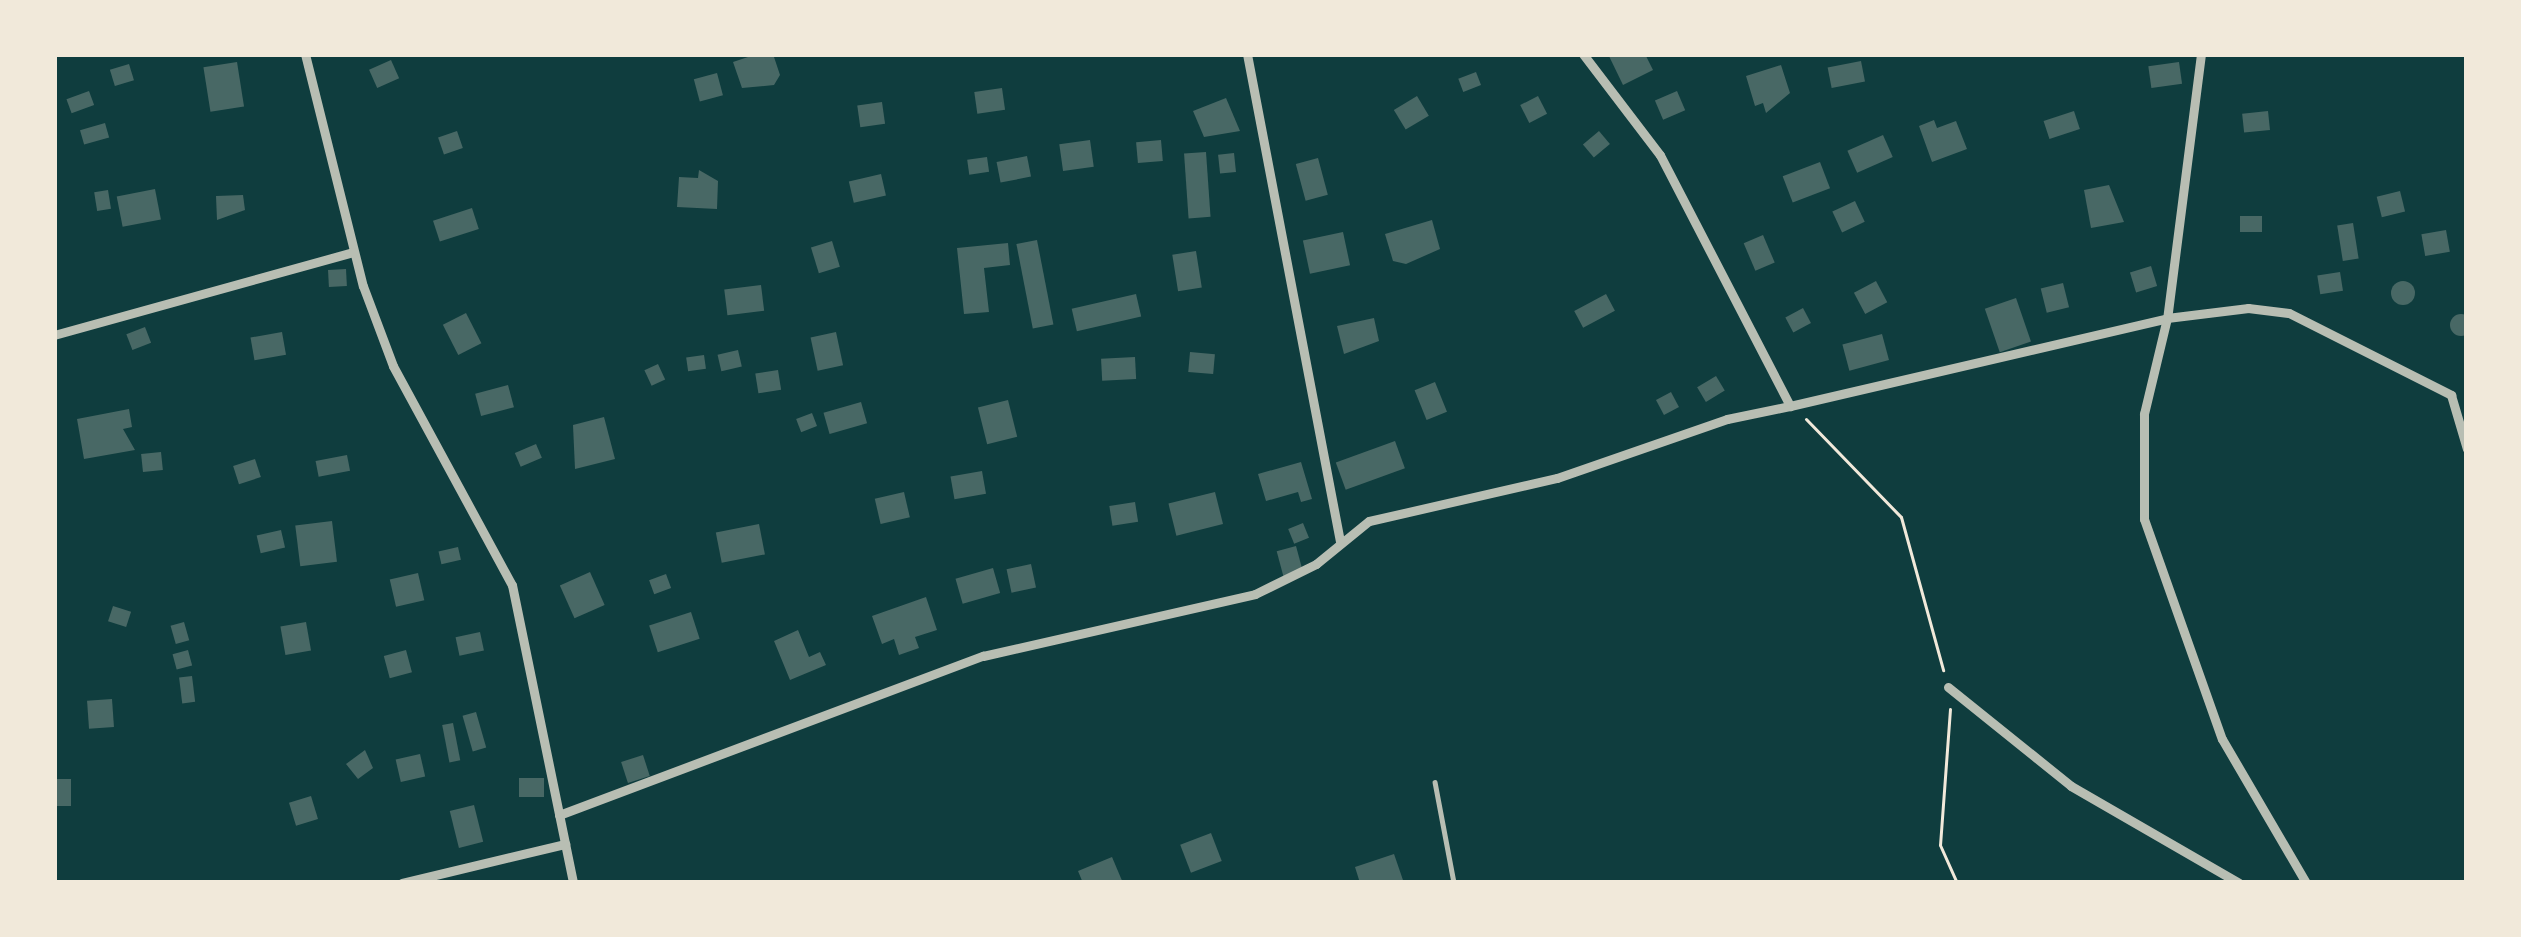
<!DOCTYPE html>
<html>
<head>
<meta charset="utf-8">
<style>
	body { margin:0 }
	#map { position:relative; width:2521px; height:937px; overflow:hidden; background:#0f3d3e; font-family:Signika,sans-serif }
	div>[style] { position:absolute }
	.building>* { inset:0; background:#486865; transform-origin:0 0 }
	.round { border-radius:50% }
	.path>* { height:3px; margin:-1.5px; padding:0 1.5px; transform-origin:1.5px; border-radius:1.5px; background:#f1e9da }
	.service>* { height:4.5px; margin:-2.25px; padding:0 2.25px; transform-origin:2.25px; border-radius:2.25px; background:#b8beb3 }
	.minor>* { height:9px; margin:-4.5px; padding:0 4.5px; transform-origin:4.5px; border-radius:4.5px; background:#b8beb3 }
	span { translate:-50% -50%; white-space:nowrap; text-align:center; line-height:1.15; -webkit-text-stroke:9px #f1e9da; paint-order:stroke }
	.frame { position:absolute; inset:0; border:57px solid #f1e9da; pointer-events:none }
</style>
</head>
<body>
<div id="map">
	<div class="building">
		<i style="clip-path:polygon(757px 54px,773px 54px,780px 75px,774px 85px,742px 88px,733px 62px)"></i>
		<i style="clip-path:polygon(1608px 54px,1645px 54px,1653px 70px,1623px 85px)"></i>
		<i style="left:391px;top:60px;width:20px;height:24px;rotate:66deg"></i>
		<i style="left:1861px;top:61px;width:21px;height:34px;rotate:79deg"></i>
		<i style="left:237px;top:62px;width:45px;height:34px;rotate:81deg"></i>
		<i style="left:2179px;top:62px;width:22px;height:31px;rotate:82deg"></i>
		<i style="left:129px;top:64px;width:17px;height:20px;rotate:73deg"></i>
		<i style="clip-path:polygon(1781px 65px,1790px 93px,1766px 113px,1763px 103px,1755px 106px,1746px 76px)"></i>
		<i style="left:1476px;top:72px;width:14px;height:19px;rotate:69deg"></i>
		<i style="left:717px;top:73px;width:23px;height:24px;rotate:75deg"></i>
		<i style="left:1002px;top:88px;width:22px;height:28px;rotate:82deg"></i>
		<i style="left:89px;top:91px;width:15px;height:24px;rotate:70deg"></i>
		<i style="left:1677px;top:91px;width:21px;height:24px;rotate:67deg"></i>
		<i style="left:1417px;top:96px;width:23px;height:27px;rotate:59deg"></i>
		<i style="left:1538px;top:96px;width:20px;height:20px;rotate:63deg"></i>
		<i style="clip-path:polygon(1226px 98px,1240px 131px,1204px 137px,1193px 111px)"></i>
		<i style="left:882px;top:102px;width:22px;height:25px;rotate:82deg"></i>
		<i style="left:2074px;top:111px;width:19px;height:32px;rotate:72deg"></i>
		<i style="left:2268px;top:111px;width:19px;height:26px;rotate:84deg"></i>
		<i style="clip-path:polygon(1934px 120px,1937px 128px,1956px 121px,1967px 149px,1932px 162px,1919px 126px)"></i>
		<i style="left:105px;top:123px;width:15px;height:26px;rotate:74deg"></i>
		<i style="left:457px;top:131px;width:18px;height:20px;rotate:71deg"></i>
		<i style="left:1599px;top:131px;width:17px;height:21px;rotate:50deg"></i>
		<i style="left:1883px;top:135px;width:24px;height:39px;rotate:66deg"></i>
		<i style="left:1090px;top:140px;width:27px;height:31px;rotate:82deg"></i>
		<i style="left:1161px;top:140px;width:21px;height:25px;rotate:85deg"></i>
		<i style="left:1206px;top:152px;width:65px;height:22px;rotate:86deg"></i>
		<i style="left:1234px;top:153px;width:19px;height:16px;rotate:84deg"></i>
		<i style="left:1027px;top:156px;width:21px;height:31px;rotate:79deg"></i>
		<i style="left:987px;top:157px;width:15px;height:20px;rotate:82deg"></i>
		<i style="left:1318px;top:158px;width:38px;height:23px;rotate:75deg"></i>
		<i style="left:1820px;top:162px;width:28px;height:40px;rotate:69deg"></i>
		<i style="clip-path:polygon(699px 170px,718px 181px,717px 209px,677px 207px,679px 177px,698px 178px)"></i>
		<i style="left:881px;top:174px;width:22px;height:33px;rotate:77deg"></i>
		<i style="clip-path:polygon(2109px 185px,2124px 222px,2091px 228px,2084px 190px)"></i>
		<i style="left:155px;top:189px;width:31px;height:39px;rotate:79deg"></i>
		<i style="left:108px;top:190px;width:19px;height:14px;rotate:81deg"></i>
		<i style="left:2400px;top:191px;width:21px;height:24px;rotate:76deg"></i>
		<i style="clip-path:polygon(243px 195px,245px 210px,217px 220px,216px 196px)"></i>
		<i style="left:1855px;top:201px;width:23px;height:25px;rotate:65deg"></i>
		<i style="left:472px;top:208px;width:22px;height:41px;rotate:72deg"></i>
		<i style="left:2240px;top:216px;width:22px;height:16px"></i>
		<i style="clip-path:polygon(1432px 220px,1440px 249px,1406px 264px,1393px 261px,1385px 234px)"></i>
		<i style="left:2353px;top:223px;width:36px;height:16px;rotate:81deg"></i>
		<i style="left:2446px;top:230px;width:22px;height:25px;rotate:80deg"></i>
		<i style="left:1343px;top:232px;width:34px;height:41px;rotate:78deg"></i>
		<i style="left:1763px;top:235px;width:30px;height:21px;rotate:67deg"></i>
		<i style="left:1037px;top:240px;width:86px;height:21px;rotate:79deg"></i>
		<i style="left:832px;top:241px;width:27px;height:22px;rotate:73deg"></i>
		<i style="clip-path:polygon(1008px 243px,1010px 265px,984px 268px,989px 312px,964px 314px,957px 248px)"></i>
		<i style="left:1196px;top:251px;width:37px;height:24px;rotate:81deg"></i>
		<i style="left:2151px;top:266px;width:21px;height:22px;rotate:73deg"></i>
		<i style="left:346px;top:269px;width:17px;height:18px;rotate:87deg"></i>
		<i style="left:2340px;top:272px;width:19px;height:23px;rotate:81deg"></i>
		<i style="left:1876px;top:281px;width:24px;height:25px;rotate:62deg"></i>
		<i class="round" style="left:2391px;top:281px;width:24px;height:24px"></i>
		<i style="left:2063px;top:283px;width:25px;height:23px;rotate:76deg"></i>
		<i style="left:761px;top:285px;width:26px;height:37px;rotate:83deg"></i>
		<i style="left:1136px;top:294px;width:23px;height:66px;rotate:77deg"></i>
		<i style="left:1606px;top:294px;width:19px;height:36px;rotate:62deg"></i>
		<i style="left:2016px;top:298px;width:46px;height:33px;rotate:71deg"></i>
		<i style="left:1803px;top:308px;width:17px;height:20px;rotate:62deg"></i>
		<i style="left:466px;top:313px;width:34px;height:26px;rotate:63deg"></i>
		<i class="round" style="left:2450px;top:314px;width:22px;height:22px"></i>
		<i style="clip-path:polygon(1374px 318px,1379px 341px,1344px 354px,1337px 326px)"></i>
		<i style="left:145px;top:327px;width:17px;height:20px;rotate:69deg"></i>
		<i style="left:282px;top:332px;width:23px;height:32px;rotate:80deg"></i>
		<i style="left:836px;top:332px;width:34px;height:26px;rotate:78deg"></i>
		<i style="left:1882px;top:334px;width:27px;height:41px;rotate:75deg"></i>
		<i style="left:738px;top:350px;width:17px;height:21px;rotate:77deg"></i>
		<i style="left:1190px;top:352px;width:25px;height:20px;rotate:5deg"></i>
		<i style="left:704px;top:355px;width:14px;height:18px;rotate:82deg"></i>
		<i style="left:1135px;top:357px;width:22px;height:34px;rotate:87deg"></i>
		<i style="left:658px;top:364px;width:17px;height:15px;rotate:65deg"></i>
		<i style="left:778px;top:370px;width:20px;height:23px;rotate:81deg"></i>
		<i style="left:1716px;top:376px;width:17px;height:22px;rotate:59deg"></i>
		<i style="left:1435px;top:382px;width:32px;height:22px;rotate:68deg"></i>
		<i style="left:508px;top:385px;width:23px;height:34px;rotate:75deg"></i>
		<i style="left:1671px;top:392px;width:17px;height:17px;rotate:62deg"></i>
		<i style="left:1008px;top:400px;width:38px;height:31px;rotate:76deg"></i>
		<i style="left:861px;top:402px;width:22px;height:39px;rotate:74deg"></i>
		<i style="clip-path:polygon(129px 409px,132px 427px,123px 429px,135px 450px,84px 459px,77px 419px)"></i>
		<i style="left:812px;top:413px;width:14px;height:17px;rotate:69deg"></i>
		<i style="clip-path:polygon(604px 417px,615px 459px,575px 469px,573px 425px)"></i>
		<i style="left:1395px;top:441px;width:29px;height:63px;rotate:70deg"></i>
		<i style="left:536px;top:444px;width:15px;height:23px;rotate:67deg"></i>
		<i style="left:161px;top:452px;width:18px;height:20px;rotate:84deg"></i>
		<i style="left:347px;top:455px;width:16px;height:32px;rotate:79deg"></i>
		<i style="left:255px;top:459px;width:19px;height:23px;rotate:72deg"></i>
		<i style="clip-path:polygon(1301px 462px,1312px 499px,1301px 502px,1298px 492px,1266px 501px,1258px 474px)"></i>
		<i style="left:982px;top:471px;width:23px;height:32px;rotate:80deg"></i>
		<i style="left:904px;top:492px;width:26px;height:30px;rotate:77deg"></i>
		<i style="left:1215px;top:492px;width:33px;height:48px;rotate:76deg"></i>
		<i style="left:1135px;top:502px;width:20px;height:26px;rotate:81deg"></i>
		<i style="left:332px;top:521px;width:41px;height:37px;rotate:83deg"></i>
		<i style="left:1303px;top:523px;width:16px;height:16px;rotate:68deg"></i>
		<i style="left:759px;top:524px;width:31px;height:44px;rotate:79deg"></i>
		<i style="left:281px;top:530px;width:18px;height:25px;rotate:77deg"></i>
		<i style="left:1296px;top:546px;width:27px;height:20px;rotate:75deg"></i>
		<i style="left:458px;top:547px;width:13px;height:20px;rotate:77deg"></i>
		<i style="left:1031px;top:564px;width:24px;height:25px;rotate:78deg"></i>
		<i style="left:993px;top:568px;width:26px;height:39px;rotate:74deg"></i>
		<i style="left:590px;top:572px;width:36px;height:33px;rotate:66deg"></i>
		<i style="left:418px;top:573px;width:28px;height:29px;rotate:77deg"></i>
		<i style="left:666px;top:574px;width:15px;height:18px;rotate:70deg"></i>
		<i style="clip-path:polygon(926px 597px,937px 630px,915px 637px,919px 648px,899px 655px,894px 639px,882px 644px,872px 616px)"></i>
		<i style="left:113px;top:606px;width:19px;height:16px;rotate:18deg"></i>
		<i style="left:691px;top:612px;width:28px;height:44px;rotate:72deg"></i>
		<i style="left:184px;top:622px;width:19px;height:14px;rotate:74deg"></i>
		<i style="left:306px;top:622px;width:29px;height:26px;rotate:80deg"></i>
		<i style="clip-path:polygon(798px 630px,809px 657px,820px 652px,826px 665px,790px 680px,774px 641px)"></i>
		<i style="left:480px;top:632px;width:19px;height:25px;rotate:78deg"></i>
		<i style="left:188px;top:650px;width:16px;height:16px;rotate:75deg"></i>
		<i style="left:406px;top:650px;width:23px;height:23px;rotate:75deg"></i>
		<i style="left:192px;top:676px;width:26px;height:13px;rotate:83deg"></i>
		<i style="left:112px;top:699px;width:28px;height:25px;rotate:86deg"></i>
		<i style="left:476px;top:712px;width:37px;height:14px;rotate:74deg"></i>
		<i style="left:453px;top:723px;width:38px;height:11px;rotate:79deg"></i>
		<i style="clip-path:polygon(365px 750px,373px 768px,358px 779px,346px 764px)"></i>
		<i style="left:420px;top:754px;width:23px;height:25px;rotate:77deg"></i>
		<i style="left:643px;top:755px;width:22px;height:23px;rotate:72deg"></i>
		<i style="left:519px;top:778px;width:25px;height:19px"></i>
		<i style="left:54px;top:779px;width:17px;height:27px"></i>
		<i style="left:311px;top:796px;width:24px;height:23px;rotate:73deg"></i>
		<i style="left:474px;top:805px;width:38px;height:25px;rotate:76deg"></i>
		<i style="left:1211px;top:833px;width:30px;height:33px;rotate:69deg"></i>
		<i style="clip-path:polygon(1394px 854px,1404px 883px,1360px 883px,1355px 867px)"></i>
		<i style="clip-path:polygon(1112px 857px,1123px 883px,1083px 883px,1078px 871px)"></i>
	</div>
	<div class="path">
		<i style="left:1806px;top:419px;width:136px;rotate:45.9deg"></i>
		<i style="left:1901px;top:517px;width:159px;rotate:74.6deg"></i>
		<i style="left:1950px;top:709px;width:136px;rotate:94.2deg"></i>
		<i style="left:1940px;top:845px;width:42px;rotate:65.9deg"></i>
	</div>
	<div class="service">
		<i style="left:1435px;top:782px;width:103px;rotate:79.3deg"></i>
	</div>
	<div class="minor">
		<i style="left:305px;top:54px;width:239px;rotate:76deg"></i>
		<i style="left:363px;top:286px;width:85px;rotate:69.4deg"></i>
		<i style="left:393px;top:366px;width:249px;rotate:61.5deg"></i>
		<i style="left:512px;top:585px;width:304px;rotate:78.4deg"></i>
		<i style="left:1247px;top:54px;width:496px;rotate:79.2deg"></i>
		<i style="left:1583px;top:54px;width:127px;rotate:52.7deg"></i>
		<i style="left:1660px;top:155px;width:283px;rotate:62.6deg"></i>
		<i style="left:1790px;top:406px;width:387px;rotate:-13.1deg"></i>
		<i style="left:2167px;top:318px;width:99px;rotate:103.5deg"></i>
		<i style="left:2144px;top:414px;width:105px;rotate:90deg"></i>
		<i style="left:2144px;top:519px;width:233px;rotate:70.5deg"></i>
		<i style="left:2222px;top:739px;width:167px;rotate:59.7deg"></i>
		<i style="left:2201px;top:54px;width:266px;rotate:97.3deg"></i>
		<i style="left:2167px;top:318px;width:82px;rotate:-7deg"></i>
		<i style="left:2248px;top:308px;width:41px;rotate:7deg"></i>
		<i style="left:2289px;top:313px;width:182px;rotate:26.8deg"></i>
		<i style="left:2451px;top:395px;width:56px;rotate:73.5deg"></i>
		<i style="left:54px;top:335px;width:311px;rotate:-15.5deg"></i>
		<i style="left:1948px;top:687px;width:158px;rotate:38.8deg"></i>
		<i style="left:2071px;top:786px;width:194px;rotate:30deg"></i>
		<i style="left:559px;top:815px;width:453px;rotate:-20.6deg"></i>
		<i style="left:983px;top:656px;width:279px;rotate:-12.8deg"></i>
		<i style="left:1255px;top:594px;width:68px;rotate:-26.2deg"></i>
		<i style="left:1316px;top:564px;width:68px;rotate:-39.1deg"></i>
		<i style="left:1369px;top:521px;width:193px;rotate:-12.9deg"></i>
		<i style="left:1557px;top:478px;width:180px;rotate:-19.1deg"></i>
		<i style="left:1727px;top:419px;width:64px;rotate:-11.7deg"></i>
		<i style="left:402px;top:883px;width:168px;rotate:-13.5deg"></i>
	</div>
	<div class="frame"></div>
</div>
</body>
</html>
